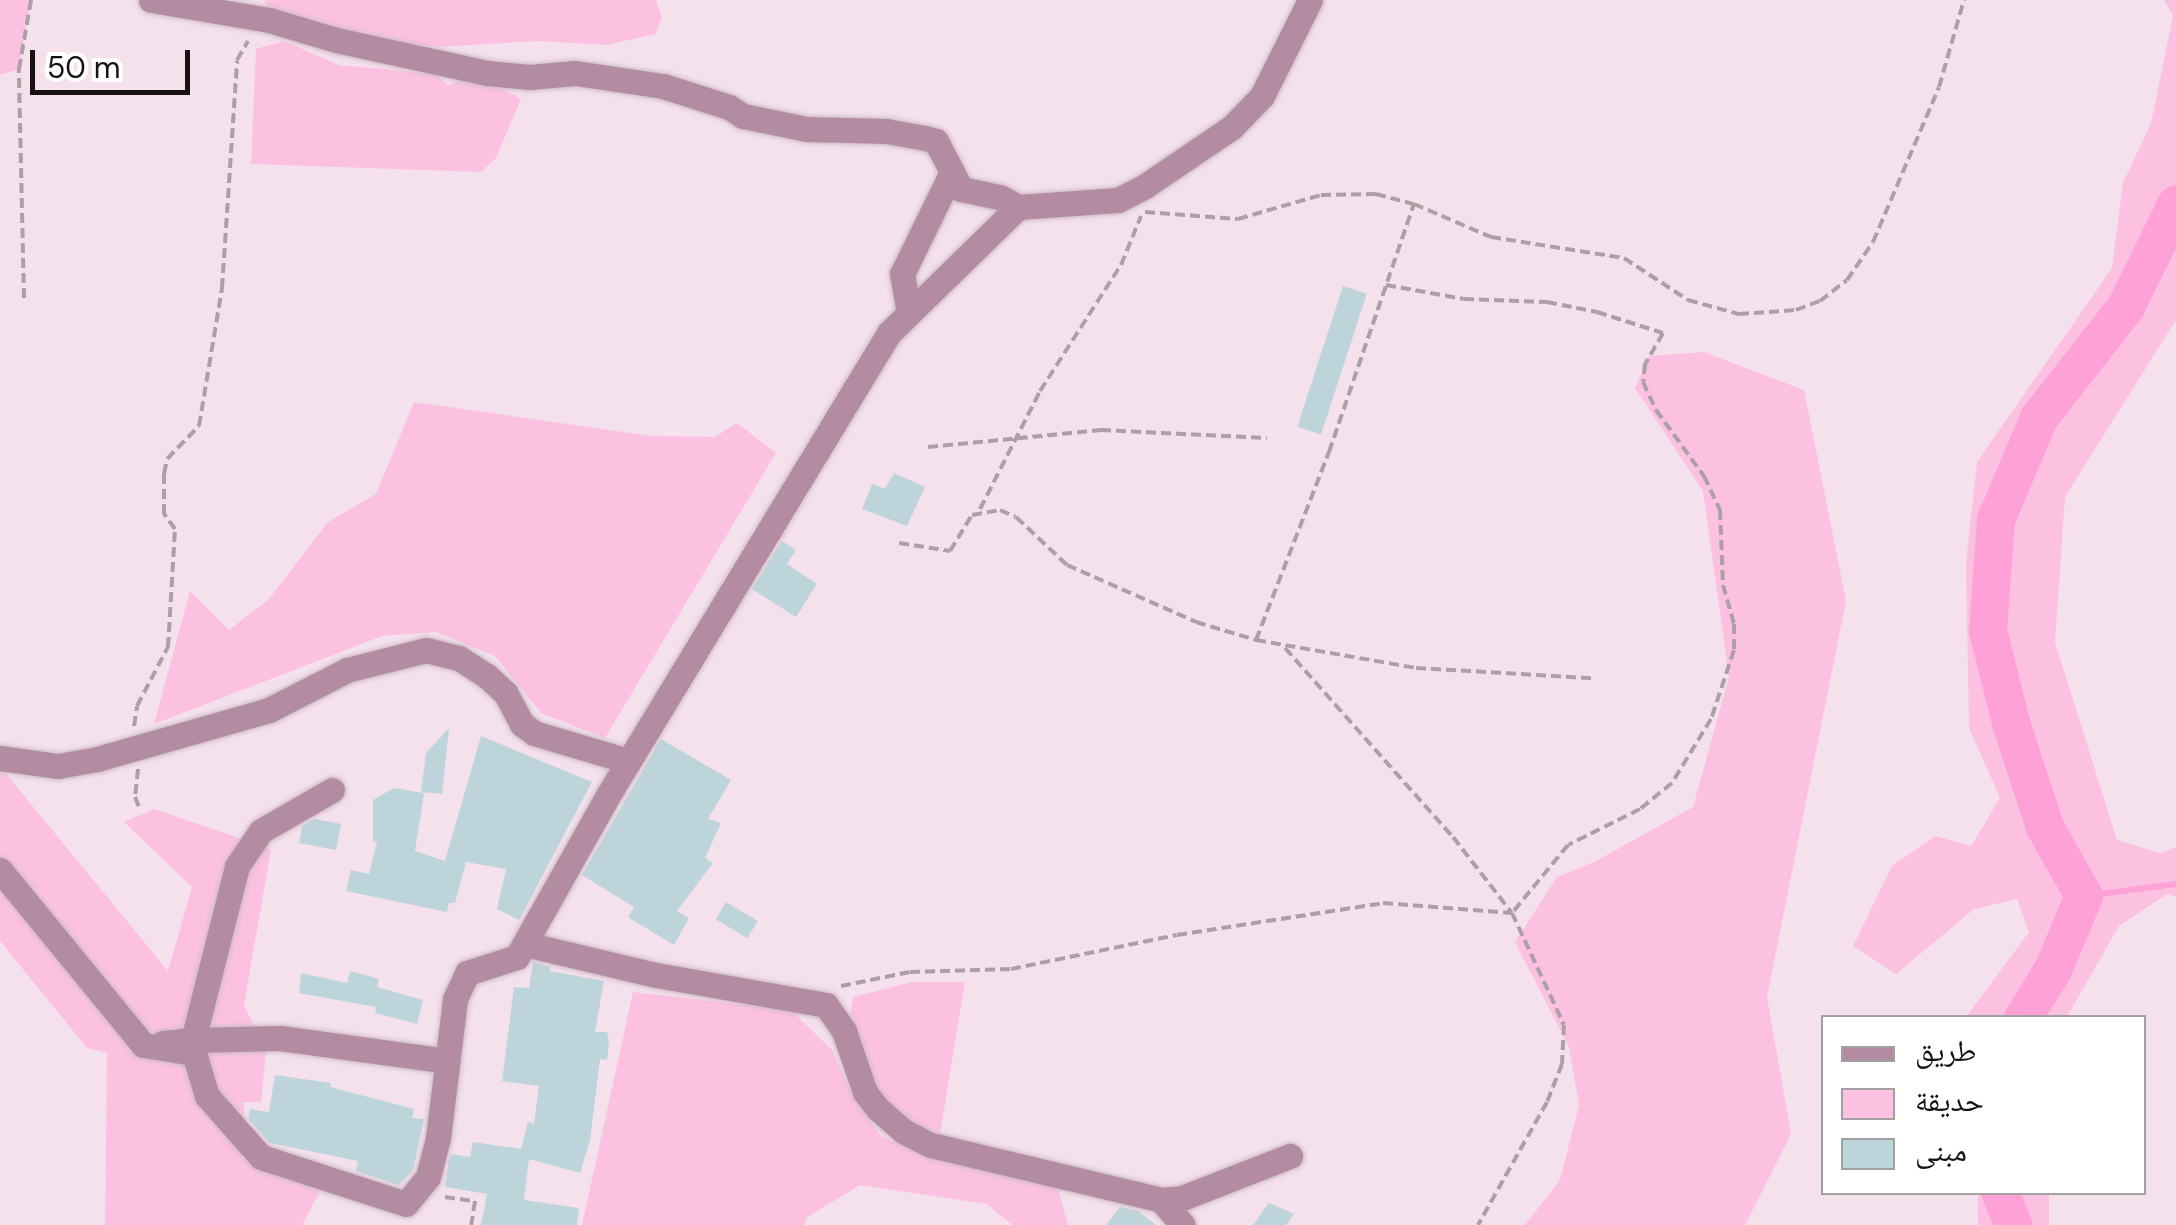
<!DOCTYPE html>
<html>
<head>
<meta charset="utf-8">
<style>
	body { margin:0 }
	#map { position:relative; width:2176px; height:1225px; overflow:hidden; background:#f4e1eb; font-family:"DM Sans","Noto Naskh Arabic",sans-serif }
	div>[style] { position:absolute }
	.green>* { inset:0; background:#fcc1e1; transform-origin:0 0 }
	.stream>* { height:6px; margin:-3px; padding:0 3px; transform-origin:3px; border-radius:3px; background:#fda1d6 }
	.river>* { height:38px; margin:-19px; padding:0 19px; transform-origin:19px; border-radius:19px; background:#fda1d6 }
	.building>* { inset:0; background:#bed4db; transform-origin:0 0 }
	.path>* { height:4px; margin-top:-2px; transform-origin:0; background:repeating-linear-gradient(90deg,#ae9fa7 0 10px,transparent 0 15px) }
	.roads { filter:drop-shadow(0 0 2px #ccbcc4) drop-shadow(0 0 2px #ccbcc4) }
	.street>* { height:25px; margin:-12.5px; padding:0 12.5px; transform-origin:12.5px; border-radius:12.5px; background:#b48ca2 }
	span { translate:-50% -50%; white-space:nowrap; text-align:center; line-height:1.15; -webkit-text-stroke:8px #fff; paint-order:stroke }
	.legend { position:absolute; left:1821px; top:1015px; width:325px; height:180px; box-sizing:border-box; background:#fff; border:2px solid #a2a0a1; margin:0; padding:12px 18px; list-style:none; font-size:30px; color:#171114 }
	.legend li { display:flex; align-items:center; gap:20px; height:50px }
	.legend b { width:50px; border:2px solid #a2a0a1 }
	.scale { position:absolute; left:30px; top:50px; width:160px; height:45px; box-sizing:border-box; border:5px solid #171114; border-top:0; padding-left:12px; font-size:30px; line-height:35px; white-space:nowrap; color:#171114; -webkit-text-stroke:8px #fff; paint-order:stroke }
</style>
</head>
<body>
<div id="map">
	<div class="green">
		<i style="clip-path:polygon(0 0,31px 0,19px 69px,0 75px)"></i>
		<i style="clip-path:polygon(265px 0,656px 0,662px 17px,656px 34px,606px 45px,538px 41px,435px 47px,269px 20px)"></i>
		<i style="clip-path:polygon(2164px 0,2176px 0,2176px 320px,2065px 497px,2055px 642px,2117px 840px,2160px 853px,2176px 847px,2176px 897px,2167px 894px,2119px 926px,2067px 1017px,1966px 1017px,2029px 932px,2017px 899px,1974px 909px,1896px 974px,1853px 946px,1892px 866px,1935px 836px,1971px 846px,2000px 798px,1969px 728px,1966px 562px,1977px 462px,2112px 268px,2123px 183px,2151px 123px,2173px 16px)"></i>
		<i style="clip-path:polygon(284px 41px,339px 65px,435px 74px,448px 85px,462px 81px,503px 89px,521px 99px,496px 158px,481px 172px,251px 164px,256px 49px)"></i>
		<i style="clip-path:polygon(1704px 352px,1804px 390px,1846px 601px,1767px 997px,1791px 1134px,1745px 1225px,1525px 1225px,1560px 1180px,1579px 1105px,1569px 1047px,1515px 942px,1557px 877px,1596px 861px,1693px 807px,1729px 677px,1703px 491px,1635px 388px,1649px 356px)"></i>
		<i style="clip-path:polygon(414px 402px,651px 436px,715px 437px,737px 423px,776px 453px,605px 738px,541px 713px,495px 656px,436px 632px,382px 636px,154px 724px,190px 591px,229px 630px,269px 599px,328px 522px,376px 494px)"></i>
		<i style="clip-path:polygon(0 772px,7px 775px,168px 971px,192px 887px,124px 822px,154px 809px,271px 849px,244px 1005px,266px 1051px,261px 1102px,244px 1102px,242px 1158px,320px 1191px,302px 1225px,105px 1225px,107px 1053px,87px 1048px,0 941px)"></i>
		<i style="clip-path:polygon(912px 982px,965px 982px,940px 1134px,902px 1119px,870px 1087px,849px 1022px,853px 997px)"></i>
		<i style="clip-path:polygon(633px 992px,791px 1010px,832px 1050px,853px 1097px,881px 1136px,925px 1155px,1056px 1181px,1068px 1225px,1012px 1225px,987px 1204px,860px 1185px,806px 1218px,804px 1225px,582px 1225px)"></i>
		<i style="left:1978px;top:1193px;width:71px;height:32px"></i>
	</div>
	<div class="stream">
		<i style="left:2084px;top:896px;width:93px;rotate:-7.4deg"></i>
	</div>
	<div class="river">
		<i style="left:2023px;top:1018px;width:57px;rotate:-58deg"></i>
		<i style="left:2053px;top:970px;width:80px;rotate:-67.3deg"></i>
		<i style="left:2084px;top:896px;width:79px;rotate:-119.5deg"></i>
		<i style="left:2045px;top:827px;width:109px;rotate:-108.1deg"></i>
		<i style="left:2011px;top:723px;width:95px;rotate:-104deg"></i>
		<i style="left:1988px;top:631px;width:111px;rotate:-85.9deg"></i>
		<i style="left:1996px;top:520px;width:111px;rotate:-67.1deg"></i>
		<i style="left:2039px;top:418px;width:141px;rotate:-51.9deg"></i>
		<i style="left:2126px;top:307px;width:114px;rotate:-63.9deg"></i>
		<i style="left:2000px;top:1192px;width:35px;rotate:68deg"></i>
	</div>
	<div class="building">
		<i style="left:1343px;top:286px;width:25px;height:148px;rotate:18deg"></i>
		<i style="clip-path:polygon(894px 473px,925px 487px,907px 526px,862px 509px,872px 484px,885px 489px)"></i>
		<i style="clip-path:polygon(782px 541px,796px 550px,787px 564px,817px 584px,796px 617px,752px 589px)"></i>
		<i style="clip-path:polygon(449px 728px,442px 794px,421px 792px,426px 753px)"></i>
		<i style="clip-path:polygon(481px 736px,592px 782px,519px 920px,497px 909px,506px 869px,466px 862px,455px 903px,449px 903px,447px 912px,346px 891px,351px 870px,369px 874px,377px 842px,373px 841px,373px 800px,394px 788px,424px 793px,415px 851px,445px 861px)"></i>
		<i style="clip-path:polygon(661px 739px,731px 780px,708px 819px,721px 823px,705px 858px,713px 863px,677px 911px,689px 918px,674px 945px,628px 917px,634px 907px,582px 875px)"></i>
		<i style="clip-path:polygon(315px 819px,341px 824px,336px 850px,299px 843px,302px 826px)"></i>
		<i style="left:726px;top:902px;width:37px;height:20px;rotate:31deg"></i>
		<i style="clip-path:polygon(533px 962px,550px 967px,550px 971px,604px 981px,595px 1032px,607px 1032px,609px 1041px,607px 1060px,600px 1059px,590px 1140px,580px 1173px,529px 1159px,524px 1200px,579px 1208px,577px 1225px,481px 1225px,487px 1194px,445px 1187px,449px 1160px,451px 1154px,470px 1157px,473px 1142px,521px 1149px,528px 1122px,534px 1124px,539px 1086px,502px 1081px,514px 987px,529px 988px)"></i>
		<i style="clip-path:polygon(350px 971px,379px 979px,377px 987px,423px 1000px,417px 1024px,375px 1013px,376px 1007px,299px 993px,301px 973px,347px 983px)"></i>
		<i style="clip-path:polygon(275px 1075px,331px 1083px,330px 1087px,414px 1109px,412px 1118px,424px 1119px,413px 1170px,399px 1185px,356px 1171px,358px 1161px,270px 1143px,248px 1118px,250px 1109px,269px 1112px)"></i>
		<i style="clip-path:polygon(1269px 1203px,1294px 1214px,1286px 1225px,1253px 1225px)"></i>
		<i style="clip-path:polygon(1120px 1207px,1138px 1211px,1156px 1225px,1106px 1225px)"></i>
	</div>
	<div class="path">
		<i style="left:1145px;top:212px;width:93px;rotate:4.3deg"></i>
		<i style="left:1238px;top:219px;width:86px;rotate:-16.1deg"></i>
		<i style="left:1321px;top:195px;width:55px;rotate:-1deg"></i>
		<i style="left:1376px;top:194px;width:39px;rotate:15deg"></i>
		<i style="left:1414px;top:204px;width:84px;rotate:23.2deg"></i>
		<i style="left:1491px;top:237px;width:135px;rotate:9deg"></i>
		<i style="left:1624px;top:258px;width:77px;rotate:33.3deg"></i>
		<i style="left:1688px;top:300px;width:53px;rotate:15.4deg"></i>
		<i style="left:1739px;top:314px;width:57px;rotate:-4deg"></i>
		<i style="left:1796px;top:310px;width:26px;rotate:-21deg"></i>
		<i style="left:1820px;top:301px;width:34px;rotate:-38deg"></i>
		<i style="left:1847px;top:280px;width:46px;rotate:-55.6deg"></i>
		<i style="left:1873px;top:242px;width:168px;rotate:-66.9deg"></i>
		<i style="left:1939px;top:87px;width:91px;rotate:-74deg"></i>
		<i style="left:1386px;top:285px;width:79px;rotate:10.2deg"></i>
		<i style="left:1464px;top:299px;width:83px;rotate:2.1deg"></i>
		<i style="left:1547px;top:302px;width:51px;rotate:11.3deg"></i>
		<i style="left:1597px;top:312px;width:69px;rotate:17.7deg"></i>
		<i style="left:1663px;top:333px;width:36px;rotate:120deg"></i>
		<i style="left:1645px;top:364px;width:18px;rotate:96deg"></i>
		<i style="left:1643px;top:382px;width:31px;rotate:65deg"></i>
		<i style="left:1656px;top:410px;width:82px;rotate:54deg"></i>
		<i style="left:1704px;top:476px;width:38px;rotate:65deg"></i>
		<i style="left:1720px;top:510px;width:75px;rotate:87.7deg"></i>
		<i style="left:1723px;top:585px;width:41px;rotate:74.2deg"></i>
		<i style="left:1734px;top:624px;width:26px;rotate:90deg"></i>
		<i style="left:1734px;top:650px;width:73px;rotate:108.4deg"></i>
		<i style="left:1711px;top:719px;width:75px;rotate:121.4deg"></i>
		<i style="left:1672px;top:783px;width:41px;rotate:140.9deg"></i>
		<i style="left:1640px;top:809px;width:80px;rotate:153.4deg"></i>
		<i style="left:1568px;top:845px;width:88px;rotate:129.5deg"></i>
		<i style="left:24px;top:298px;width:229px;rotate:-91.3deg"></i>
		<i style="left:19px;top:69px;width:70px;rotate:-80.1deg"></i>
		<i style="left:928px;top:447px;width:174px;rotate:-5.6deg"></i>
		<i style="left:1101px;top:430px;width:166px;rotate:2.8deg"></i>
		<i style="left:980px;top:509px;width:132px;rotate:-63deg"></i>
		<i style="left:1040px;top:391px;width:150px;rotate:-57.3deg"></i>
		<i style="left:1121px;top:265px;width:53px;rotate:-67.8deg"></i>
		<i style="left:899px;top:543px;width:52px;rotate:8.9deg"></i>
		<i style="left:950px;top:551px;width:42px;rotate:-58.6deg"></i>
		<i style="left:972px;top:515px;width:28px;rotate:-10deg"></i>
		<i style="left:1000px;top:510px;width:17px;rotate:24deg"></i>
		<i style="left:1016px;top:517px;width:70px;rotate:43.3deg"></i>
		<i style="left:1067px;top:565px;width:141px;rotate:23.8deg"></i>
		<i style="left:1196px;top:622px;width:63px;rotate:16.7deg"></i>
		<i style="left:1256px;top:640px;width:162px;rotate:9.9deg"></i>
		<i style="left:1416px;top:668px;width:176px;rotate:3.3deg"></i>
		<i style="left:1256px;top:640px;width:202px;rotate:-68.8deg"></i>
		<i style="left:1329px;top:452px;width:262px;rotate:-71.1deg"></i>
		<i style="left:1285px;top:648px;width:253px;rotate:48.4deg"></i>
		<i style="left:1453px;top:837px;width:96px;rotate:52.2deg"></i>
		<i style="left:1512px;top:913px;width:123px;rotate:65.1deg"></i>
		<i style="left:1564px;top:1025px;width:39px;rotate:93deg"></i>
		<i style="left:1562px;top:1064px;width:41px;rotate:111.5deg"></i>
		<i style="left:1547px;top:1102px;width:141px;rotate:119.3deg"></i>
		<i style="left:134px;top:726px;width:20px;rotate:-81deg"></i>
		<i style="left:137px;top:706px;width:67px;rotate:-62.3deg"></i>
		<i style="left:168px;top:647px;width:118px;rotate:-86.6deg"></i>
		<i style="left:175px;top:529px;width:19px;rotate:-126deg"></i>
		<i style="left:164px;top:514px;width:40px;rotate:-90deg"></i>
		<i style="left:164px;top:474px;width:15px;rotate:-79deg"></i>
		<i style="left:167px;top:459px;width:46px;rotate:-45.9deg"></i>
		<i style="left:199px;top:426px;width:140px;rotate:-80.5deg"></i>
		<i style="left:222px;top:288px;width:228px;rotate:-86.2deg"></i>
		<i style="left:237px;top:60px;width:22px;rotate:-60deg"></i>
		<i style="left:138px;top:769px;width:28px;rotate:96deg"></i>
		<i style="left:135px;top:797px;width:11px;rotate:68deg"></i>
		<i style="left:841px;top:986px;width:70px;rotate:-11.5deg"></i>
		<i style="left:910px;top:972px;width:101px;rotate:-1.7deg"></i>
		<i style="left:1011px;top:969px;width:169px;rotate:-11.6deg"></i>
		<i style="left:1177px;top:935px;width:208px;rotate:-8.8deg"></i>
		<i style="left:1383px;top:903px;width:129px;rotate:4.4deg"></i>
		<i style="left:445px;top:1197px;width:30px;rotate:8deg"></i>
		<i style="left:475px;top:1201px;width:24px;rotate:99deg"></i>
	</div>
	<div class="roads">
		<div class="street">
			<i style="left:151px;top:0;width:120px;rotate:9.6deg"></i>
			<i style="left:269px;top:20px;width:70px;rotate:16.6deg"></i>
			<i style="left:336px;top:40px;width:155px;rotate:12.3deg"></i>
			<i style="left:487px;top:73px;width:43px;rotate:5.3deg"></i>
			<i style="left:530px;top:77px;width:45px;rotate:-5.1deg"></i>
			<i style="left:575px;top:73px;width:89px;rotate:8.4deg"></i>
			<i style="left:663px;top:86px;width:69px;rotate:17.7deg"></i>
			<i style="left:729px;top:107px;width:17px;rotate:33deg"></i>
			<i style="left:743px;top:116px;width:65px;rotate:11.5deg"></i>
			<i style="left:807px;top:129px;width:79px;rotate:1.5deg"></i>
			<i style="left:886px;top:131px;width:40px;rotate:10deg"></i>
			<i style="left:925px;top:138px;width:11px;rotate:15deg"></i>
			<i style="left:936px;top:141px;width:54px;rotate:62.5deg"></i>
			<i style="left:961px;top:189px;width:40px;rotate:12deg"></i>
			<i style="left:1000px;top:197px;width:21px;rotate:29deg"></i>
			<i style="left:909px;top:313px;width:40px;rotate:-100deg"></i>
			<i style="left:902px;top:274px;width:114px;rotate:-63.9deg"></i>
			<i style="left:0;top:758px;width:59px;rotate:7.9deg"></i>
			<i style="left:58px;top:766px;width:40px;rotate:-10deg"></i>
			<i style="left:97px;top:759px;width:179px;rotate:-15.9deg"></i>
			<i style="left:269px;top:710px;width:88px;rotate:-27.1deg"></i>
			<i style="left:347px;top:670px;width:81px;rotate:-14.2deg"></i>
			<i style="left:426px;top:650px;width:34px;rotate:14deg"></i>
			<i style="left:459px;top:658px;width:33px;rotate:33deg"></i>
			<i style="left:487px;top:676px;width:26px;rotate:43deg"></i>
			<i style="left:506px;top:694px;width:34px;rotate:62deg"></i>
			<i style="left:522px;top:724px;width:15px;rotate:37deg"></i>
			<i style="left:534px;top:733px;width:98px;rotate:16.6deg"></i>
			<i style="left:0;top:870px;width:226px;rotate:50.7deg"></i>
			<i style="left:143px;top:1045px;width:52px;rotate:8.9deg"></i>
			<i style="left:194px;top:1053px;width:45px;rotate:73.2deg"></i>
			<i style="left:207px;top:1096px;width:81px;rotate:48.5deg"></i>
			<i style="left:261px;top:1157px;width:152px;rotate:18deg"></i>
			<i style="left:406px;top:1204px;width:35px;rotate:-51deg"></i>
			<i style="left:428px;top:1177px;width:40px;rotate:-75.6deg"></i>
			<i style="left:438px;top:1138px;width:140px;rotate:-83deg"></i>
			<i style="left:455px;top:999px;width:29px;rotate:-65deg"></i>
			<i style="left:467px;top:973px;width:52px;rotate:-17.7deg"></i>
			<i style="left:517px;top:957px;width:184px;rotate:-60.6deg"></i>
			<i style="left:607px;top:797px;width:543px;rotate:-58.71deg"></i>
			<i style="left:889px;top:333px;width:180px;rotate:-44.3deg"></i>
			<i style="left:1018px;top:207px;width:100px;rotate:-4deg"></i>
			<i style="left:1118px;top:200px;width:30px;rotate:-27deg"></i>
			<i style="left:1145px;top:186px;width:105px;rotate:-34.1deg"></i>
			<i style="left:1232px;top:127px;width:43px;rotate:-45.9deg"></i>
			<i style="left:1262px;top:96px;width:107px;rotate:-63.4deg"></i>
			<i style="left:525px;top:944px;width:135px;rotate:13.3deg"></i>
			<i style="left:656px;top:975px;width:173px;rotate:10deg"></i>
			<i style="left:826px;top:1005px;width:32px;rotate:55deg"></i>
			<i style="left:844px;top:1031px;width:65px;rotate:71deg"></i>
			<i style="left:865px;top:1092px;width:21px;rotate:53deg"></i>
			<i style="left:878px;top:1109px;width:33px;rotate:41deg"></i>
			<i style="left:903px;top:1131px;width:31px;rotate:27deg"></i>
			<i style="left:931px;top:1145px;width:236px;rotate:13.4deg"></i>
			<i style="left:1161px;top:1200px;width:21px;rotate:-5deg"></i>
			<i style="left:1182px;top:1198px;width:116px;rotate:-21.3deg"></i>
			<i style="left:193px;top:1040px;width:87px;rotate:-1.3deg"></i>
			<i style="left:280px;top:1038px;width:169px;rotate:7.8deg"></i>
			<i style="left:163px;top:1043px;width:30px;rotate:-6deg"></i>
			<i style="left:193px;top:1040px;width:179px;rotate:-75.8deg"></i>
			<i style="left:237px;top:866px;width:42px;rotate:-55.6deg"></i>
			<i style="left:261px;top:831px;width:82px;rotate:-30deg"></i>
			<i style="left:1161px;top:1200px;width:33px;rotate:49deg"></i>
		</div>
	</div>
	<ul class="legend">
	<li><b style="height:12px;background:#b48ca2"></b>طريق</li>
	<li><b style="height:28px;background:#fcc1e1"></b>حديقة</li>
	<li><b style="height:28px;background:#bed4db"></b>مبنى</li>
	</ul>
	<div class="scale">50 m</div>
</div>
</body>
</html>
